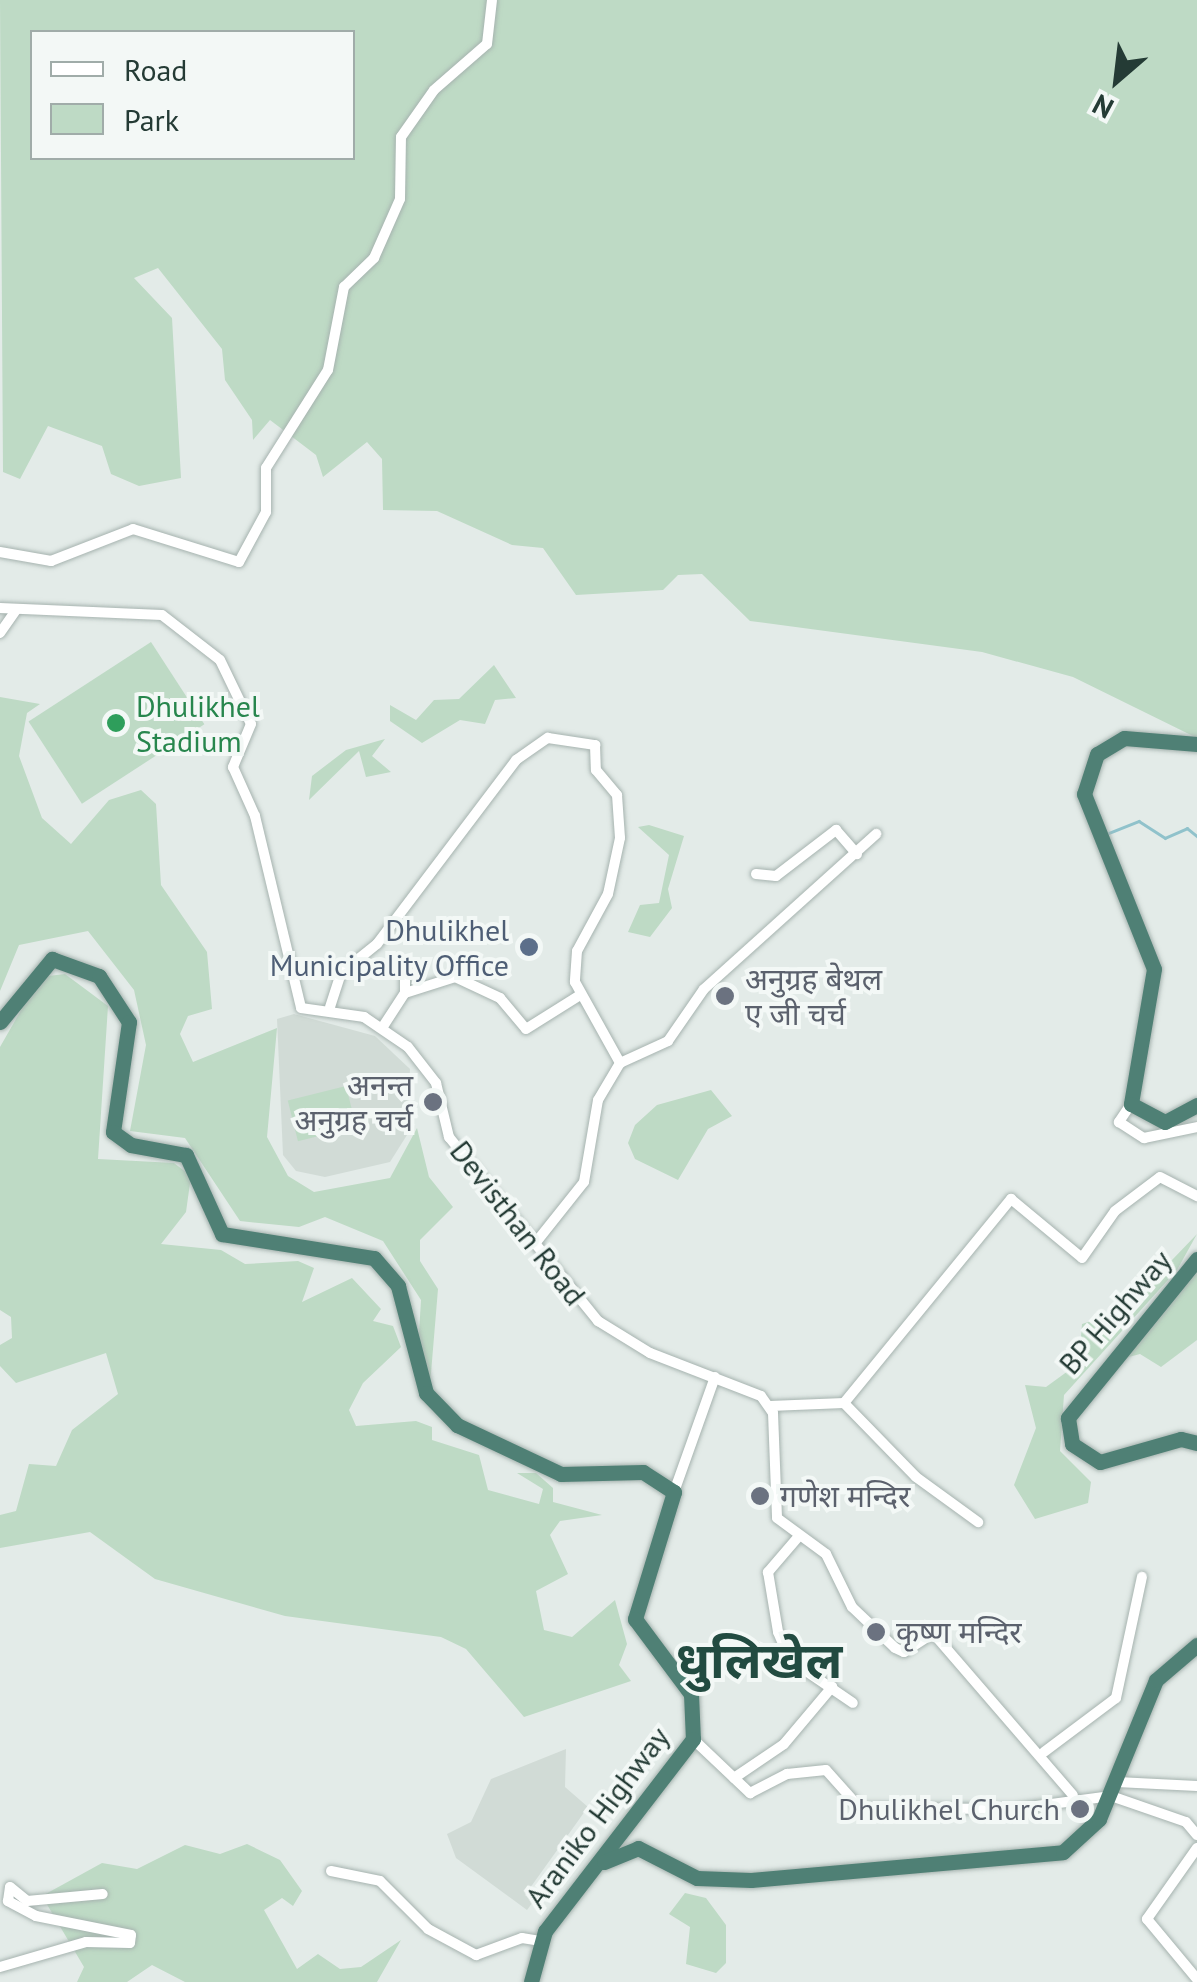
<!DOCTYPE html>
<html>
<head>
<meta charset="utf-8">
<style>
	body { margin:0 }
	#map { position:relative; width:1197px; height:1982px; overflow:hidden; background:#e3ebe8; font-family:"PT Sans","Noto Sans Devanagari",sans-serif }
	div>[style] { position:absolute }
	.built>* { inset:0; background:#d1dbd6 }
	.green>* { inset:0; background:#bedac5; transform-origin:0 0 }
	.stream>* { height:2.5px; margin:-1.25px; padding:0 1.25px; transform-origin:1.25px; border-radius:1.25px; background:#90c2cb }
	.roads { filter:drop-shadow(0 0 2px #a6b3af) drop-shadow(0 0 2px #a6b3af) }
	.minor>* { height:10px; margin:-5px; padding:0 5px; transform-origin:5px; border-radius:5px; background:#fff }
	.trunk>* { height:15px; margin:-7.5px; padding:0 7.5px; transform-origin:7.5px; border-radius:7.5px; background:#4f8075 }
	.dots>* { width:28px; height:28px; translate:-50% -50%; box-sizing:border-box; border:5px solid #f3f8f6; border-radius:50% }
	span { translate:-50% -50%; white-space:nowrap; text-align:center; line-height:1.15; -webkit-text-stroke:8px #f3f8f6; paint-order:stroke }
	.leisure-label { font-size:30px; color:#27864d }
	.left { translate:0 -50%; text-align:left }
	.service-label { font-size:30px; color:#4e5e75 }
	.right { translate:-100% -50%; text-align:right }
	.worship-label { font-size:30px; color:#5b616d }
	.street-label { font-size:30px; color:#243b35 }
	.town-label { font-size:50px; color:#224b41; font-weight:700 }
	.legend { position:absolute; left:30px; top:30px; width:325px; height:130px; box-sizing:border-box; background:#f3f8f6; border:2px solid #a0aca9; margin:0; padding:12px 18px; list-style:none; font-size:30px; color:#243b35 }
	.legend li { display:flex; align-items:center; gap:20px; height:50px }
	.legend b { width:50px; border:2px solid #a0aca9 }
	.north { position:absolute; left:1067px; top:30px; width:100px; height:100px; -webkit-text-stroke:8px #f3f8f6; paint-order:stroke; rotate:208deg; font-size:28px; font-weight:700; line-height:40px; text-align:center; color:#243b35 }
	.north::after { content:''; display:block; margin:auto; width:35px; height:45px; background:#243b35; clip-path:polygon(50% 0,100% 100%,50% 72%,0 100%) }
</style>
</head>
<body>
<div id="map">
	<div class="built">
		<i style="clip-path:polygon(294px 1014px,375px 1036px,410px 1069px,407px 1135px,390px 1162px,325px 1177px,296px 1171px,283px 1155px,277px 1019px)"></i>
		<i style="clip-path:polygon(566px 1749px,565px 1787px,588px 1807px,525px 1895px,533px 1902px,527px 1910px,456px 1858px,447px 1834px,471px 1822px,491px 1779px)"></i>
	</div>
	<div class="green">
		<i style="clip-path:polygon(evenodd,0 0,1197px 0,1197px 738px,1073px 677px,982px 652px,750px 621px,702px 574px,678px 575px,663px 590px,576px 595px,543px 548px,512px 545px,437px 511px,383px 510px,382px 459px,367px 442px,323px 477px,316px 455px,270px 420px,253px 440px,252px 420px,225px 380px,222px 349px,158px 268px,134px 278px,172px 318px,181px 478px,139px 486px,111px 474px,102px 446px,48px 426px,20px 479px,3px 472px,0 0,32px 32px,352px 32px,352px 158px,32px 158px,32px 32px)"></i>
		<i style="left:151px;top:642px;width:98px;height:146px;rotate:57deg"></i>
		<i style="clip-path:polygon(494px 665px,516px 698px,495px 700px,485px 724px,460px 720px,422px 743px,390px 721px,390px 705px,416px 720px,434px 700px,459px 699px)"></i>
		<i style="clip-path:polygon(0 697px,40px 704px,27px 713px,19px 756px,42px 818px,71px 844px,109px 800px,141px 790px,156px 804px,161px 885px,207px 952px,212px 1009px,188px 1016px,180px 1034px,193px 1062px,277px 1028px,267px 1137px,288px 1176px,314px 1192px,390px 1178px,417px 1128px,429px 1177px,453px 1207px,420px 1240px,420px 1261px,438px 1289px,430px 1385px,418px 1350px,421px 1300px,383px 1241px,325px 1217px,299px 1227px,240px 1221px,185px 1138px,130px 1131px,146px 1045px,134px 990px,88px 931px,19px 945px,0 991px)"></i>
		<i style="clip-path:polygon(385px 739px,372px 756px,391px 772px,366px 777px,359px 751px,309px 800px,312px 776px,346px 750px)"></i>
		<i style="clip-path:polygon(649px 825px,684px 836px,668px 889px,672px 908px,650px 937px,628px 932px,640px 905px,659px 903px,669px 855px,638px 827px)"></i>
		<i style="clip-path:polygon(65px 974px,108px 1006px,98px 1159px,174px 1163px,191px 1176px,186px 1212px,161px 1244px,221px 1250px,245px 1264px,298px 1261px,314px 1268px,302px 1302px,352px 1278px,381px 1309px,373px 1321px,393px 1326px,401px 1347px,363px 1383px,349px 1410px,356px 1426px,416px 1421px,432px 1427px,432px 1440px,479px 1455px,488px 1490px,539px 1504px,543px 1489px,517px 1473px,536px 1473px,553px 1488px,553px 1502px,602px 1515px,560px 1521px,550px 1535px,568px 1574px,536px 1591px,544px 1630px,572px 1637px,615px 1600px,627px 1644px,619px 1665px,631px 1681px,524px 1717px,466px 1649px,441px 1637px,285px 1616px,155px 1579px,90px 1532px,0 1548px,0 1515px,16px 1511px,29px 1464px,56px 1466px,72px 1430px,118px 1394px,106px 1353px,16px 1383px,0 1366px,0 1345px,12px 1338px,11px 1317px,0 1310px,0 1047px,40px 977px)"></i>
		<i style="left:346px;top:1086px;width:42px;height:60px;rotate:76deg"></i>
		<i style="clip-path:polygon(711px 1090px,732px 1116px,708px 1129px,678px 1180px,635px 1159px,628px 1143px,635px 1125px,657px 1105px)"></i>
		<i style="clip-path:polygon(1197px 1234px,1177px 1270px,1064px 1395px,1060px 1451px,1091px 1482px,1088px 1503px,1035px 1519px,1014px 1485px,1036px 1428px,1025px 1385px,1046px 1387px,1079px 1363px,1082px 1324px,1124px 1310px)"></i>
		<i style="clip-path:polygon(1197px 1267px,1197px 1340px,1161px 1367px,1140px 1354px,1121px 1359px)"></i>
		<i style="clip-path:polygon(247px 1844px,280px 1860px,302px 1891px,293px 1906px,282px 1898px,264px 1910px,297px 1969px,318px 1954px,340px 1969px,361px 1967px,401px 1940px,377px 1982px,185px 1982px,152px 1965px,127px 1982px,77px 1982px,84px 1967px,42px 1896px,102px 1863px,137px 1869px,185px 1845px,220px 1854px)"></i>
		<i style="clip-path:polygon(685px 1893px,706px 1898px,726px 1925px,726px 1963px,716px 1973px,686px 1964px,690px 1927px,669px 1914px)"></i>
	</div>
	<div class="stream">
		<i style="left:1109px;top:833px;width:32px;rotate:-22deg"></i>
		<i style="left:1139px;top:821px;width:31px;rotate:33deg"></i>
		<i style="left:1165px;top:838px;width:24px;rotate:-24deg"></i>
		<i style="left:1187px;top:828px;width:13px;rotate:39deg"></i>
	</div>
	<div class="roads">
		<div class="minor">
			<i style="left:0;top:552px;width:52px;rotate:10deg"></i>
			<i style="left:51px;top:561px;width:88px;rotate:-21.3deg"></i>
			<i style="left:133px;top:529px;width:111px;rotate:17.3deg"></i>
			<i style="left:239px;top:562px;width:57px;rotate:-61.6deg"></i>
			<i style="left:266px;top:512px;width:44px;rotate:-90deg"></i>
			<i style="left:266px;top:468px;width:116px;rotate:-57.7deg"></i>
			<i style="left:328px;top:370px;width:85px;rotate:-79.1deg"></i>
			<i style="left:344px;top:287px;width:42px;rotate:-44deg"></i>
			<i style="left:374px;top:258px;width:64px;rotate:-66.2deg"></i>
			<i style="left:400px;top:199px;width:62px;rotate:-89.1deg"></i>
			<i style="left:401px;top:137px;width:57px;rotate:-54.9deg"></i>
			<i style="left:434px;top:90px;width:70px;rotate:-41deg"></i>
			<i style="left:487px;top:44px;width:44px;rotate:-83.5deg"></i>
			<i style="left:0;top:608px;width:162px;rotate:2.5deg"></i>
			<i style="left:162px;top:615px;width:73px;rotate:37.8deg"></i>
			<i style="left:220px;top:660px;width:71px;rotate:64.2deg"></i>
			<i style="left:251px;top:724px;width:47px;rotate:112.7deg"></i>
			<i style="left:233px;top:767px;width:54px;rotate:65.8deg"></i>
			<i style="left:255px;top:816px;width:197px;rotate:76.5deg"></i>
			<i style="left:301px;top:1008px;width:64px;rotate:8.1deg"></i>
			<i style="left:364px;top:1017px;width:53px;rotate:34.3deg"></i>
			<i style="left:408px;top:1047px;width:46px;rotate:52.1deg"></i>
			<i style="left:436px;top:1083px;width:56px;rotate:76.5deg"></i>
			<i style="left:449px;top:1137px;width:237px;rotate:51deg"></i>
			<i style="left:598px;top:1321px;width:61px;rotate:31.6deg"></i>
			<i style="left:650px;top:1353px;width:119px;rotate:21.2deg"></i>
			<i style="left:761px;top:1396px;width:21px;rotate:55deg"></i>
			<i style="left:773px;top:1413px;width:105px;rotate:87.8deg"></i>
			<i style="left:777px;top:1518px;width:61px;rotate:36.3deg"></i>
			<i style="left:826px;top:1554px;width:59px;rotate:63.9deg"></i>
			<i style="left:852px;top:1607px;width:59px;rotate:43.6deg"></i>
			<i style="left:895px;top:1648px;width:10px;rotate:24deg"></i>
			<i style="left:904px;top:1652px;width:35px;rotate:-33deg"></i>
			<i style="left:933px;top:1633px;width:214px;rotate:49.2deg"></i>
			<i style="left:0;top:633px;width:29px;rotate:-55deg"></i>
			<i style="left:756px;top:874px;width:20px;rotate:6deg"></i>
			<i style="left:776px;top:876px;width:76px;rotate:-37.5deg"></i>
			<i style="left:836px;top:830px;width:32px;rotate:49deg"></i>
			<i style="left:405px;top:965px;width:28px;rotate:90deg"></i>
			<i style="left:330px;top:1007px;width:36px;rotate:-72deg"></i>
			<i style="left:341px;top:973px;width:46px;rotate:-38.9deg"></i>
			<i style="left:377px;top:944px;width:231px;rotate:-52.9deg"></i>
			<i style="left:516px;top:760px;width:39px;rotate:-35deg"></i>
			<i style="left:548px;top:738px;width:48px;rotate:8.5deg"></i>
			<i style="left:595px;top:745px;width:25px;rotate:88deg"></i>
			<i style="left:596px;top:770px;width:33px;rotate:50deg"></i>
			<i style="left:617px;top:795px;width:43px;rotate:86deg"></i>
			<i style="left:620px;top:838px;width:57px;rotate:102.1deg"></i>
			<i style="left:608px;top:894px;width:65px;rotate:118.5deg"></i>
			<i style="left:577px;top:951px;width:31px;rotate:94deg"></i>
			<i style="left:575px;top:982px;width:93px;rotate:60.9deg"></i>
			<i style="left:620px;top:1063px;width:43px;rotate:120.7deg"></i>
			<i style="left:598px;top:1100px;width:83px;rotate:99.7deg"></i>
			<i style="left:584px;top:1182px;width:75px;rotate:128.5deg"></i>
			<i style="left:384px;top:1025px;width:38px;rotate:-57deg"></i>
			<i style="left:405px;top:993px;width:52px;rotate:-17.7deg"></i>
			<i style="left:455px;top:977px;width:50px;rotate:25deg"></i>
			<i style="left:500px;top:998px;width:40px;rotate:50deg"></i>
			<i style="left:526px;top:1029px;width:64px;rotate:-32.2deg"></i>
			<i style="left:620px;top:1063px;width:53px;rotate:-24.6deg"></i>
			<i style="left:668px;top:1041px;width:63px;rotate:-55.3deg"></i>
			<i style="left:704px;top:989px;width:232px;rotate:-42deg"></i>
			<i style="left:1131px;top:1104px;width:22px;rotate:124deg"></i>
			<i style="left:1119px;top:1122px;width:30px;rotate:33deg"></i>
			<i style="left:1144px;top:1138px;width:54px;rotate:-11.7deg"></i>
			<i style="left:844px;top:1403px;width:103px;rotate:45.8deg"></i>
			<i style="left:916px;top:1477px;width:77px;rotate:36deg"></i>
			<i style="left:770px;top:1406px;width:74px;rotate:-2.3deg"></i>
			<i style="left:844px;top:1403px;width:264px;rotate:-50.7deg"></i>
			<i style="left:1011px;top:1199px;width:92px;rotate:39.7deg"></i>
			<i style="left:1082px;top:1258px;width:57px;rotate:-54.9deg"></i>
			<i style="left:1115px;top:1211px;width:56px;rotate:-37.1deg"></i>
			<i style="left:1160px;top:1177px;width:42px;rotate:27.2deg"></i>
			<i style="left:674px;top:1492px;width:122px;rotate:-70.4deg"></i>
			<i style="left:799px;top:1536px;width:48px;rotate:130.7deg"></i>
			<i style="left:768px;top:1572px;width:61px;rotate:80.5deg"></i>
			<i style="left:778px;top:1632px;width:30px;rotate:67deg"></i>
			<i style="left:790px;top:1660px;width:76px;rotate:34.3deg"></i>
			<i style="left:693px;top:1739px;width:79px;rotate:43.5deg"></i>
			<i style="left:750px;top:1793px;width:42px;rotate:-27.2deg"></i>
			<i style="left:787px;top:1774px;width:39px;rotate:-6deg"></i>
			<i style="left:826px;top:1770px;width:51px;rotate:48.2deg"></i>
			<i style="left:860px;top:1808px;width:154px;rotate:0.4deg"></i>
			<i style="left:1014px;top:1809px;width:98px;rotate:-7.6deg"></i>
			<i style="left:1111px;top:1796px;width:79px;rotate:19.1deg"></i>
			<i style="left:1186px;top:1822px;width:17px;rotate:50deg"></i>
			<i style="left:1044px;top:1752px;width:90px;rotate:-36.9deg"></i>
			<i style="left:1116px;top:1698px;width:124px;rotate:-77.9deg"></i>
			<i style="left:734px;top:1778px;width:60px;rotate:-34.2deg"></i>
			<i style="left:784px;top:1744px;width:75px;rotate:-49.9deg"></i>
			<i style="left:1117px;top:1782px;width:80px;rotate:2.9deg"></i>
			<i style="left:1197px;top:1848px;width:87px;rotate:125.2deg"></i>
			<i style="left:1147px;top:1919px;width:78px;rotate:50.2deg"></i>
			<i style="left:331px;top:1871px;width:50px;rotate:11.5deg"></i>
			<i style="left:380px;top:1881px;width:68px;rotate:45deg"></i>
			<i style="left:428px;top:1929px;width:55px;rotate:28.4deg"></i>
			<i style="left:476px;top:1955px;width:49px;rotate:-20.3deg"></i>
			<i style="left:522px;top:1938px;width:18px;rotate:9deg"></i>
			<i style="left:0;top:1967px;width:90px;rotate:-16.2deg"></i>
			<i style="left:86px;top:1942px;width:44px;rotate:1.3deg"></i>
			<i style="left:130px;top:1943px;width:8px;rotate:-83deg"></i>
			<i style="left:131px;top:1935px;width:97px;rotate:-168.7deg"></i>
			<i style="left:36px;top:1916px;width:32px;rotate:-152deg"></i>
			<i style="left:8px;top:1901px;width:14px;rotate:-82deg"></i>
			<i style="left:10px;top:1887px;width:22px;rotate:39deg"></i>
			<i style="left:27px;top:1901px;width:76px;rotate:-5.3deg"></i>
		</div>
		<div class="trunk">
			<i style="left:1197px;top:744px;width:73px;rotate:-175.3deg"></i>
			<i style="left:1124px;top:738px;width:31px;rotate:149deg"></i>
			<i style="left:1097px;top:754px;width:42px;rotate:108deg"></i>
			<i style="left:1084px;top:794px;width:188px;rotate:68.2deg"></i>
			<i style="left:1154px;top:969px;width:137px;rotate:99.7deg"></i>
			<i style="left:1131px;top:1104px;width:38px;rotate:28deg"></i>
			<i style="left:1165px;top:1122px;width:36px;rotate:-28deg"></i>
			<i style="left:0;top:1022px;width:82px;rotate:-50.5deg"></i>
			<i style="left:52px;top:959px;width:50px;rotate:19.9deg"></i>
			<i style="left:99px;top:976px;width:55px;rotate:56.9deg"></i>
			<i style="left:129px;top:1022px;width:111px;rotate:98.3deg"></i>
			<i style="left:113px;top:1132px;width:22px;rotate:36deg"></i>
			<i style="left:131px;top:1145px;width:56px;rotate:10.3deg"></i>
			<i style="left:186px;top:1155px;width:87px;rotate:65.5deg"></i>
			<i style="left:222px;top:1234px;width:154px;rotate:9deg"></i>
			<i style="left:374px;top:1258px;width:37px;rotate:49deg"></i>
			<i style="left:398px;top:1286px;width:111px;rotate:75.3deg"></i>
			<i style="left:426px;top:1393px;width:45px;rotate:45.9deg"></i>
			<i style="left:457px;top:1425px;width:115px;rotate:25.2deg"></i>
			<i style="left:561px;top:1474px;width:82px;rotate:-1.4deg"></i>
			<i style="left:643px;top:1472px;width:37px;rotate:33deg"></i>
			<i style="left:674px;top:1492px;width:133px;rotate:107.1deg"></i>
			<i style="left:635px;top:1619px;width:94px;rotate:53.3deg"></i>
			<i style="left:691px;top:1694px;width:45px;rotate:87.5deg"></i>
			<i style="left:693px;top:1739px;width:242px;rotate:127.6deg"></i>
			<i style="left:545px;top:1931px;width:53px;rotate:105.4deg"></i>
			<i style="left:1197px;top:1259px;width:205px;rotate:129.1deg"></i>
			<i style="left:1068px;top:1418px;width:26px;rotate:81deg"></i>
			<i style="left:1072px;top:1444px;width:33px;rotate:33deg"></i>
			<i style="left:1100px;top:1462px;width:84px;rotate:-15.9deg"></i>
			<i style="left:1181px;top:1439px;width:16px;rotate:14deg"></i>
			<i style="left:604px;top:1862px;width:37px;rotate:-22deg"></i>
			<i style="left:638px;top:1848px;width:66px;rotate:27deg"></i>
			<i style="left:697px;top:1878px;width:54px;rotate:2.1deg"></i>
			<i style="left:751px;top:1880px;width:313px;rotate:-5.1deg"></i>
			<i style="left:1063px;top:1852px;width:49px;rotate:-42.5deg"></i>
			<i style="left:1099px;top:1819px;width:150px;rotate:-67.7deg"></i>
			<i style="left:1156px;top:1680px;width:54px;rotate:-40.5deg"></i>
		</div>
	</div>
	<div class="dots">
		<i style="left:116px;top:723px;background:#2e9e5b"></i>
		<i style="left:529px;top:947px;background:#5c6f8a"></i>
		<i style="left:725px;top:996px;background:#6b7280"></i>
		<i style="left:433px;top:1102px;background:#6b7280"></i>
		<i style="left:760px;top:1496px;background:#6b7280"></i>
		<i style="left:876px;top:1632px;background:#6b7280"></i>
		<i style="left:1080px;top:1809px;background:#6b7280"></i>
	</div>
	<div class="leisure-label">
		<span class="left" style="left:136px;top:723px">Dhulikhel<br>Stadium</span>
	</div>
	<div class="service-label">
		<span class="right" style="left:509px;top:947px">Dhulikhel<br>Municipality Office</span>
	</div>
	<div class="worship-label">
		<span class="left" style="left:745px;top:996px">अनुग्रह बेथल<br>ए जी चर्च</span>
		<span class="right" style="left:413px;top:1102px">अनन्त<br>अनुग्रह चर्च</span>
		<span class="left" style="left:780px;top:1496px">गणेश मन्दिर</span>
		<span class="left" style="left:896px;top:1632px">कृष्ण मन्दिर</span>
		<span class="right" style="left:1060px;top:1809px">Dhulikhel Church</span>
	</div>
	<div class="street-label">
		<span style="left:518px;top:1223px;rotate:52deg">Devisthan Road</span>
		<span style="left:1115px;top:1312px;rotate:-49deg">BP Highway</span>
		<span style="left:597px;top:1817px;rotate:-53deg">Araniko Highway</span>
	</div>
	<div class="town-label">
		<span style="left:759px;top:1660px">धुलिखेल</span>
	</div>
	<ul class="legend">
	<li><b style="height:12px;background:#fff"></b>Road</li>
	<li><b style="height:28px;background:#bedac5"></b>Park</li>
	</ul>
	<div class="north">N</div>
</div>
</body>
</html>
